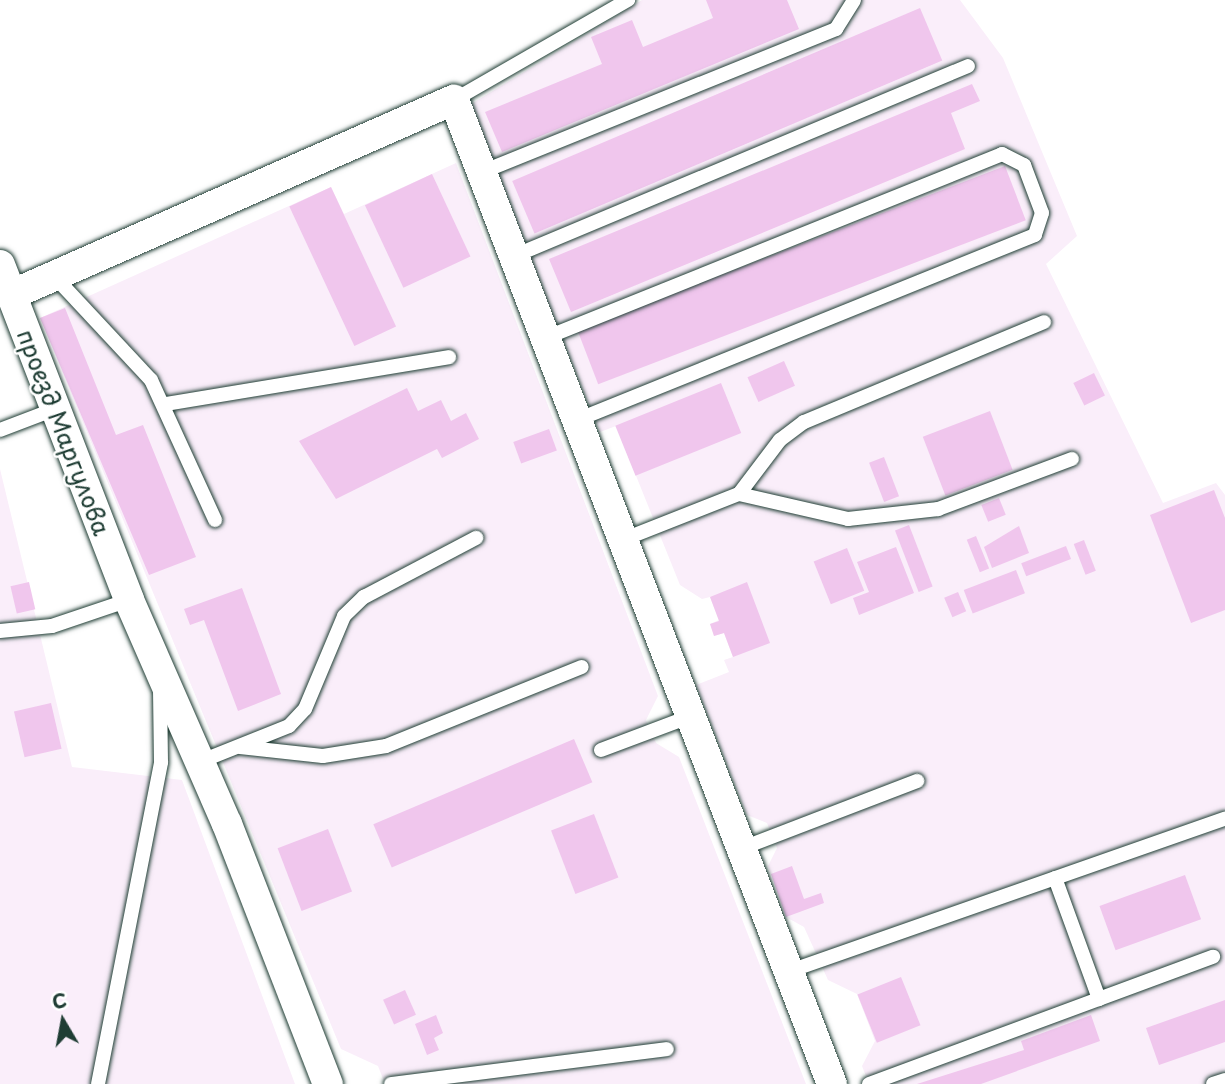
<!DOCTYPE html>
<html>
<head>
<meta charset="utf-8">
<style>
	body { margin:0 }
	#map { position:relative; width:1225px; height:1084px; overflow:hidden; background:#fff; font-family:"Playpen Sans",sans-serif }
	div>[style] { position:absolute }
	.built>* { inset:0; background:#faeefa }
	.building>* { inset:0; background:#f0c6ed; transform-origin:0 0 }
	.roads { filter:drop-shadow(0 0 2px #1f3d34) drop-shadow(0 0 2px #1f3d34) }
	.service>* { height:14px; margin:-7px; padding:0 7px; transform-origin:7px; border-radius:7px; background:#fff }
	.minor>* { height:30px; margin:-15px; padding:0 15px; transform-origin:15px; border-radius:15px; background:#fff }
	span { translate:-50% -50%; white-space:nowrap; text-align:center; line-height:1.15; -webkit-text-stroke:5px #fff; paint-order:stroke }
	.street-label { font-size:24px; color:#1f3d34 }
	.north { position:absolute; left:28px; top:986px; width:70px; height:70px; -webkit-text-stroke:5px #fff; paint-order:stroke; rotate:350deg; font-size:19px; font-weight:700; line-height:28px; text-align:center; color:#1f3d34 }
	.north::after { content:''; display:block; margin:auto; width:24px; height:32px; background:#1f3d34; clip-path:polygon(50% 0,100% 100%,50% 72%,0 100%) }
</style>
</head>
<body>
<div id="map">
	<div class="built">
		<i style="clip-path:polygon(642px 0,960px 0,1003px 58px,1077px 236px,1046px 264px,1163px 503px,1216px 483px,1225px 495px,1225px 1084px,869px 1084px,862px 1066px,875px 1041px,857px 994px,828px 980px,804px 927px,786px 917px,768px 866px,777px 848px,767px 823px,747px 815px,696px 685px,729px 672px,724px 660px,733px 657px,724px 633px,714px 636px,710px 624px,719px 620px,710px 597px,702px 599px,680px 585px,616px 426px,600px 432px,468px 106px)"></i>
		<i style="clip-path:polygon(456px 163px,658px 696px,646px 720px,656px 743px,679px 757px,806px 1084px,385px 1084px,378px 1066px,341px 1049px,40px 318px,331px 187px,344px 214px)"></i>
		<i style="clip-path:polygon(0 469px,72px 767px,182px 780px,295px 1084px,0 1084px)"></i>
	</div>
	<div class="building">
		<i style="clip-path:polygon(706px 0,787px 0,799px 29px,502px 152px,485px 112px,602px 64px,591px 37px,632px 20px,643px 47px,713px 18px)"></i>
		<i style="left:920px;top:8px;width:57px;height:443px;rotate:67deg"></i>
		<i style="clip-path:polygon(972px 84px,980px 101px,951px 113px,965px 149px,571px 312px,549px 259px)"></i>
		<i style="left:1005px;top:166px;width:58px;height:458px;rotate:69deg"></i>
		<i style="left:432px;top:174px;width:91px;height:74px;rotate:65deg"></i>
		<i style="left:331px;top:187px;width:154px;height:46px;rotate:65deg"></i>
		<i style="clip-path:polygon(65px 308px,116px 435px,143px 425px,196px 557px,149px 575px,40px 318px)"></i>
		<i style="left:784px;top:361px;width:27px;height:40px;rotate:66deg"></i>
		<i style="left:1094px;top:373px;width:25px;height:23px;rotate:64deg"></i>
		<i style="left:721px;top:383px;width:54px;height:114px;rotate:68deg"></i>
		<i style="clip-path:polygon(407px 388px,418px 411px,441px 400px,451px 421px,466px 413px,479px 439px,442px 458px,437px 449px,336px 499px,299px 441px)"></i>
		<i style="left:990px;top:411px;width:63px;height:72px;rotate:69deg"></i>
		<i style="left:549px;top:429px;width:23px;height:38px;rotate:70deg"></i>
		<i style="left:884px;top:457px;width:42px;height:16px;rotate:69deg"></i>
		<i style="clip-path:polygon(1214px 490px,1225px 518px,1225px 610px,1191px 623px,1150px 515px)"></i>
		<i style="left:999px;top:498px;width:18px;height:19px;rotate:68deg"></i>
		<i style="left:909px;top:525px;width:66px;height:15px;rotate:69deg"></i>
		<i style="clip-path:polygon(1019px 526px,1029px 553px,992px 568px,984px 547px)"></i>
		<i style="left:976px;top:536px;width:35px;height:10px;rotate:68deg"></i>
		<i style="left:1084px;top:540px;width:33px;height:11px;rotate:69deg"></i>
		<i style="left:1066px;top:546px;width:14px;height:48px;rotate:69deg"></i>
		<i style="clip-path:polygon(896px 547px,914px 593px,859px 615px,853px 598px,869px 592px,857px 562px)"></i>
		<i style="left:847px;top:548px;width:46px;height:36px;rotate:68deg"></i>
		<i style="left:1016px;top:570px;width:25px;height:56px;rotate:69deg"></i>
		<i style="left:29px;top:582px;width:28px;height:19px;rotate:77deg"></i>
		<i style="clip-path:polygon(747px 582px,770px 643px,733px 657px,724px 633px,714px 636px,710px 624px,719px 621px,710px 597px)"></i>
		<i style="clip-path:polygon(242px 588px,281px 694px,238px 711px,204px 620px,190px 625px,184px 609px)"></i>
		<i style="left:958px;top:592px;width:21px;height:15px;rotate:67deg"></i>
		<i style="left:51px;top:703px;width:47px;height:38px;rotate:77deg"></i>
		<i style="left:574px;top:739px;width:47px;height:218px;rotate:67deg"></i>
		<i style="left:594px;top:814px;width:68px;height:46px;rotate:69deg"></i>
		<i style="left:328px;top:829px;width:67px;height:54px;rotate:69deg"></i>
		<i style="clip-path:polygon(792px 866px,804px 899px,821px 893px,824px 903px,786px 917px,771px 874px)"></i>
		<i style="left:1185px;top:875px;width:47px;height:91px;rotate:70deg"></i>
		<i style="left:901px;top:977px;width:52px;height:47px;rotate:68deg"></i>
		<i style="left:405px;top:990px;width:27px;height:24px;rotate:66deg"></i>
		<i style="clip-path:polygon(1225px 1000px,1225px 1042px,1159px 1065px,1146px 1028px)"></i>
		<i style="clip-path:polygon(436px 1015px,443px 1033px,434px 1038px,439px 1050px,427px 1055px,415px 1024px)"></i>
		<i style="clip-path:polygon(1091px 1015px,1100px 1041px,981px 1084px,917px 1084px,1024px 1050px,1021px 1041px)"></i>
	</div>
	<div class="roads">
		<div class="service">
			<i style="left:454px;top:100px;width:201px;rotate:-29.9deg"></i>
			<i style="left:482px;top:172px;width:382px;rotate:-22deg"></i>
			<i style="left:836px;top:29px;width:34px;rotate:-58deg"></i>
			<i style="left:514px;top:256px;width:492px;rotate:-22.7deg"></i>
			<i style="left:54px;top:276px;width:142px;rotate:47deg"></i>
			<i style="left:151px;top:380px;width:154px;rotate:65.4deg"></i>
			<i style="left:545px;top:338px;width:493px;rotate:-21.9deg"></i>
			<i style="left:1002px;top:154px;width:25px;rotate:27deg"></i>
			<i style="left:1024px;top:165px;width:51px;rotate:69.4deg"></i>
			<i style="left:1042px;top:213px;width:23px;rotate:108deg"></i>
			<i style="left:1035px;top:235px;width:494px;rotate:158deg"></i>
			<i style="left:166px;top:404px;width:287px;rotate:-9.4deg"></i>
			<i style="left:0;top:430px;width:59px;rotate:-20.9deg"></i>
			<i style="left:739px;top:494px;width:68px;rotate:-52.8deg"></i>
			<i style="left:780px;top:440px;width:30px;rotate:-37deg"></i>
			<i style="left:804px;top:422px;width:260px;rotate:-22.6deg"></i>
			<i style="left:622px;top:540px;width:126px;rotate:-21.5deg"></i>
			<i style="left:739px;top:494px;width:112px;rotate:12.9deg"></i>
			<i style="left:848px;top:519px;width:91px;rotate:-6.3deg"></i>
			<i style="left:938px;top:509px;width:143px;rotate:-20.5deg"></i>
			<i style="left:0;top:631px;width:52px;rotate:-5.5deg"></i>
			<i style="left:52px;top:626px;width:81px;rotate:-18.7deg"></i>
			<i style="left:240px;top:747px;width:83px;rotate:6.2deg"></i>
			<i style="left:323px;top:756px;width:64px;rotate:-9deg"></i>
			<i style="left:386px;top:746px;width:211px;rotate:-22deg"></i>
			<i style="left:601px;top:750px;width:94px;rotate:-20.6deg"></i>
			<i style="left:199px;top:762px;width:97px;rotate:-21.8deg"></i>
			<i style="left:289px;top:726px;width:23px;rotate:-47deg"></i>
			<i style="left:305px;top:709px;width:101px;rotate:-67.2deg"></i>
			<i style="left:344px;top:616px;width:28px;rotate:-44deg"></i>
			<i style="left:364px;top:597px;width:127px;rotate:-27.8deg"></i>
			<i style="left:740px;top:849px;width:190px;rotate:-21deg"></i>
			<i style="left:1055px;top:878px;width:129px;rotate:70deg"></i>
			<i style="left:787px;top:972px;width:464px;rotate:-19.3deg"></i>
			<i style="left:98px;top:1084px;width:328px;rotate:-78.9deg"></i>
			<i style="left:161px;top:762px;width:73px;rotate:-90.8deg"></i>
			<i style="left:391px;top:1084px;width:278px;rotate:-7.2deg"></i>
			<i style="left:869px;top:1084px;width:367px;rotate:-20.3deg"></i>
			<i style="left:1213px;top:1084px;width:13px;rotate:-18deg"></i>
		</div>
		<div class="minor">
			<i style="left:0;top:265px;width:359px;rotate:68.9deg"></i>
			<i style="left:129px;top:600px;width:244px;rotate:66.4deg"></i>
			<i style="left:227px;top:824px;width:279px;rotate:68.8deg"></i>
			<i style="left:11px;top:295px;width:484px;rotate:-23.8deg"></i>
			<i style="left:454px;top:100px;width:1054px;rotate:68.99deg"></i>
		</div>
	</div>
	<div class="street-label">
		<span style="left:64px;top:432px;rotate:69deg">проезд Маргулова</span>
	</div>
	<div class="north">С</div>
</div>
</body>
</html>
